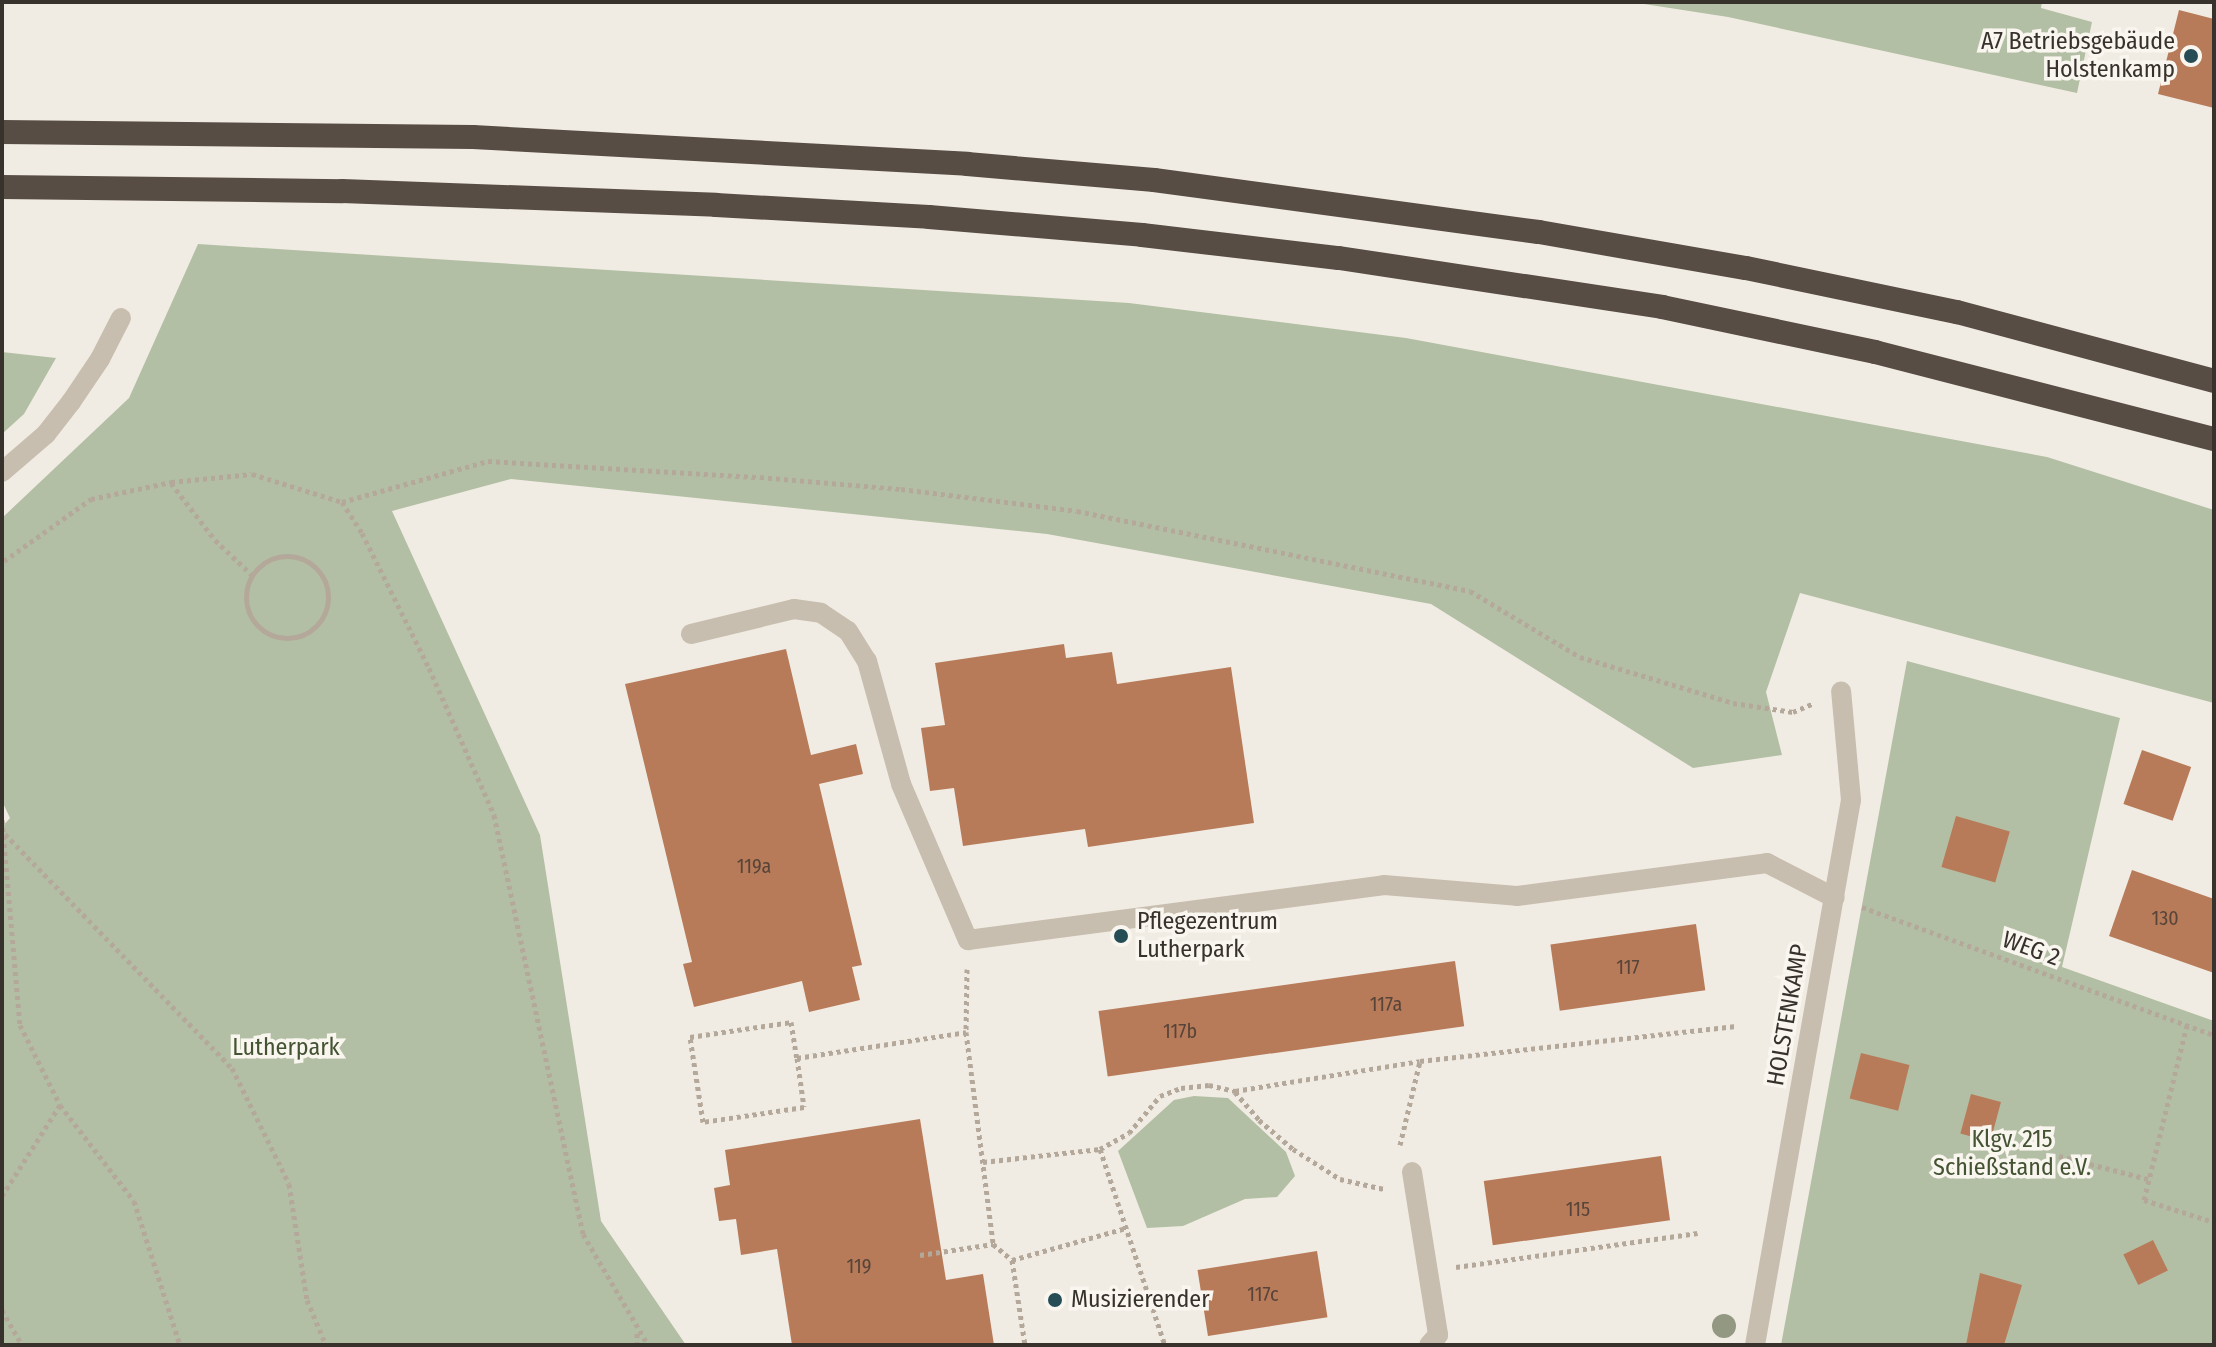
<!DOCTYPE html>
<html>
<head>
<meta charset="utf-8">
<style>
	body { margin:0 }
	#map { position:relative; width:2216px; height:1347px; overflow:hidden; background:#f1ece3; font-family:"Fira Sans Condensed",sans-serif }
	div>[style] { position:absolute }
	.green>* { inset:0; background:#b3bfa4 }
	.building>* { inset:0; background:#b87b5a; transform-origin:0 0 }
	.path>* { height:5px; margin-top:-2.5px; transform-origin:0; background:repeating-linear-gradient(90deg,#b4a89a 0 4px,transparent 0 8px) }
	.path>.ring { margin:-2.5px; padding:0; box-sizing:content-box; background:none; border:5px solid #b4a89a; border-radius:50% }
	.minor>* { height:20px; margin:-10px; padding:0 10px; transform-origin:10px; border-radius:10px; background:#c8beaf }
	.highway>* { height:24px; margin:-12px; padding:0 12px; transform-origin:12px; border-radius:12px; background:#584d45 }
	.trees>* { width:24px; height:24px; margin:-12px; border-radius:50%; background:#929882 }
	.dots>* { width:22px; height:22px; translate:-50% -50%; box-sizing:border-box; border:4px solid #f9f5ef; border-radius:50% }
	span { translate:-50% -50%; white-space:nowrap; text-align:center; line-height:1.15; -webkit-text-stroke:7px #f9f5ef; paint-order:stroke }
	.number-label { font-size:20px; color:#584438 }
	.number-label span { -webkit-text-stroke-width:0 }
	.poi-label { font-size:24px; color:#38322c }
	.right { translate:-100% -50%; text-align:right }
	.left { translate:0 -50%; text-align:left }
	.street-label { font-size:24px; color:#38322c }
	.park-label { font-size:24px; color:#445433 }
	.frame { position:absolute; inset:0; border:4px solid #38322c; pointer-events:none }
</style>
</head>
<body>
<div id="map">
	<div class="green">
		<i style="clip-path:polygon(1631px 2px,2042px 2px,2041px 8px,2092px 22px,2077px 93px,1728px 17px)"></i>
		<i style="clip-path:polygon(198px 244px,1129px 303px,1406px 338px,2047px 457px,2214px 510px,2214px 703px,1800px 593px,1766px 692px,1782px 755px,1693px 768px,1431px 604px,1047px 534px,511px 479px,392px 511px,540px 835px,601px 1221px,686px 1345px,2px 1345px,2px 827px,10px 818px,2px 801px,2px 518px,129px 398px)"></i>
		<i style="clip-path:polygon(2px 352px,56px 358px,24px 414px,2px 434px)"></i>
		<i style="clip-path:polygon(1907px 661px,2120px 718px,2062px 967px,2214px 1021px,2214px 1345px,1781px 1345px)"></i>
		<i style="clip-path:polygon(1194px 1096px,1228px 1098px,1286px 1152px,1295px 1176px,1277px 1197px,1245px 1199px,1183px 1226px,1147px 1228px,1118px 1151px,1174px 1100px)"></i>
	</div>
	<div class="building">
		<i style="clip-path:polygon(2179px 10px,2214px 19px,2214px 108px,2158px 94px)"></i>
		<i style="clip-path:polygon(1064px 644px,1066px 658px,1112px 652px,1117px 684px,1231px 667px,1254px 823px,1088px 847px,1085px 829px,963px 846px,954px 788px,930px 791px,921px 728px,945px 725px,935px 663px)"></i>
		<i style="clip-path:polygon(786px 649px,811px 755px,856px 744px,863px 774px,819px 784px,862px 965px,852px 967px,860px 1000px,809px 1012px,802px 981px,694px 1007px,683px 964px,692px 962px,625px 684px)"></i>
		<i style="left:2142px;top:750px;width:52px;height:57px;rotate:19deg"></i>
		<i style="left:1956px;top:816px;width:56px;height:53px;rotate:16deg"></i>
		<i style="clip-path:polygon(2132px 870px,2214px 899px,2214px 973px,2109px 936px)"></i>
		<i style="left:1696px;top:924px;width:67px;height:147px;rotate:82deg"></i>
		<i style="left:1455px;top:961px;width:66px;height:360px;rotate:82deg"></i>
		<i style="left:1861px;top:1053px;width:50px;height:47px;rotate:14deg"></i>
		<i style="left:1971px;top:1094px;width:31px;height:41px;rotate:15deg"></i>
		<i style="clip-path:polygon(920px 1119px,946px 1280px,983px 1274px,994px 1345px,792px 1345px,777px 1249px,741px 1255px,736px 1219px,719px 1221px,714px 1188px,730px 1185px,725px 1150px)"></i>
		<i style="left:1661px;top:1156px;width:65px;height:179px;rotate:82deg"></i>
		<i style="left:2153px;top:1240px;width:34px;height:33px;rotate:64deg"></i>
		<i style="left:1317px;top:1251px;width:67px;height:121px;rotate:81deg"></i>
		<i style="clip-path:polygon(1980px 1273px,2022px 1285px,2004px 1345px,1966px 1345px)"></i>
	</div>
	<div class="path">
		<i style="left:171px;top:483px;width:72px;rotate:52.3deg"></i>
		<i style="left:215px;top:540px;width:50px;rotate:43.4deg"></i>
		<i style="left:342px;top:502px;width:37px;rotate:57deg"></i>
		<i style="left:362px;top:533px;width:151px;rotate:63.6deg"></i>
		<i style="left:429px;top:668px;width:161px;rotate:66.1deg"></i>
		<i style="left:494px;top:815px;width:428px;rotate:78deg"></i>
		<i style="left:583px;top:1234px;width:129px;rotate:59.6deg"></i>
		<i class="ring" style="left:246px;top:556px;width:77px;height:77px"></i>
		<i style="left:4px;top:561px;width:107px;rotate:-35.5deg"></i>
		<i style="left:91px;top:499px;width:82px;rotate:-12deg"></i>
		<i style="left:171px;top:482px;width:81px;rotate:-5.6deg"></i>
		<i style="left:252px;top:474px;width:94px;rotate:17.3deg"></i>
		<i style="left:342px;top:502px;width:152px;rotate:-15.7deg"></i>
		<i style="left:488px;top:461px;width:272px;rotate:3.4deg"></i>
		<i style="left:760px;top:477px;width:142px;rotate:4.9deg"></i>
		<i style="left:901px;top:489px;width:177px;rotate:7.1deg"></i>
		<i style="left:1077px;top:511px;width:401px;rotate:11.5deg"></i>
		<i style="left:1470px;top:591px;width:128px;rotate:31deg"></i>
		<i style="left:1580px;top:657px;width:160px;rotate:16.7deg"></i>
		<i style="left:1733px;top:703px;width:61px;rotate:8.5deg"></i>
		<i style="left:1793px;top:712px;width:23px;rotate:-23deg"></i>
		<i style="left:2px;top:820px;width:206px;rotate:85deg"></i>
		<i style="left:20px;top:1025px;width:89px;rotate:63.4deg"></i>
		<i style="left:60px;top:1105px;width:121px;rotate:52.4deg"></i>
		<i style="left:134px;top:1201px;width:151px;rotate:72.3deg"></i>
		<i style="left:5px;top:834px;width:326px;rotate:45.9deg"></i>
		<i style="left:232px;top:1068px;width:129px;rotate:63.8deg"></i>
		<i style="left:289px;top:1184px;width:117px;rotate:81.2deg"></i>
		<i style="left:307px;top:1300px;width:49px;rotate:67.1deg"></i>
		<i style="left:1862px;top:907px;width:375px;rotate:20deg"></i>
		<i style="left:967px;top:969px;width:63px;rotate:90.9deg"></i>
		<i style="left:966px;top:1032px;width:214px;rotate:82.7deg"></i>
		<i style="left:993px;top:1244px;width:25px;rotate:40deg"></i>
		<i style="left:1012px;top:1260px;width:86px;rotate:81.3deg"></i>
		<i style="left:2187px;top:1025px;width:180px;rotate:103.8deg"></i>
		<i style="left:2144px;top:1200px;width:73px;rotate:17.4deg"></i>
		<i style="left:797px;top:1058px;width:49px;rotate:81.9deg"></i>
		<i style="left:804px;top:1107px;width:102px;rotate:171.6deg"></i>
		<i style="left:703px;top:1122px;width:86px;rotate:-98.7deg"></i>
		<i style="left:690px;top:1037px;width:102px;rotate:-8.4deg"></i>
		<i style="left:791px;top:1022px;width:36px;rotate:81deg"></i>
		<i style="left:797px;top:1058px;width:171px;rotate:-8.7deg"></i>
		<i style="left:1235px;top:1092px;width:37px;rotate:49deg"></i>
		<i style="left:1259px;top:1120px;width:45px;rotate:40.5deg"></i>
		<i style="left:1293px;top:1149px;width:56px;rotate:32.6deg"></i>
		<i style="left:1340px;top:1179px;width:45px;rotate:12.8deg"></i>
		<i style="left:1400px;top:1145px;width:86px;rotate:-76.6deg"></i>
		<i style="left:1100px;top:1149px;width:206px;rotate:71.7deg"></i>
		<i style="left:2059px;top:1156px;width:92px;rotate:14.5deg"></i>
		<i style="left:983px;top:1162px;width:118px;rotate:-6.3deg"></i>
		<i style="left:1100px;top:1149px;width:33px;rotate:-29deg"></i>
		<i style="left:1129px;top:1133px;width:48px;rotate:-50deg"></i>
		<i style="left:1160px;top:1096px;width:22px;rotate:-21deg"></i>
		<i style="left:1181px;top:1088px;width:28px;rotate:-6deg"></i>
		<i style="left:1209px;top:1085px;width:27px;rotate:13deg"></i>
		<i style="left:1235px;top:1091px;width:187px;rotate:-9.2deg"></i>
		<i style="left:1420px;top:1061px;width:318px;rotate:-6.3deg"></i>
		<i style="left:2px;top:1196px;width:108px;rotate:-57.5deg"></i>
		<i style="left:920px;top:1255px;width:74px;rotate:-8.6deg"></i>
		<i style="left:1012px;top:1260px;width:118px;rotate:-15.7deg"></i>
		<i style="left:1456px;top:1267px;width:244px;rotate:-8deg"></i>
		<i style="left:2px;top:1310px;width:40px;rotate:60.3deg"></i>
		<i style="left:637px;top:1345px;width:15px;rotate:-90deg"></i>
	</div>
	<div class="minor">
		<i style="left:2px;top:472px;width:58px;rotate:-40.8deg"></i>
		<i style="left:46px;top:434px;width:41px;rotate:-52deg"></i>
		<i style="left:71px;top:402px;width:52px;rotate:-56deg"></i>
		<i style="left:100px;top:359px;width:46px;rotate:-62.9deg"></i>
		<i style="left:691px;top:634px;width:106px;rotate:-13.6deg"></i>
		<i style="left:794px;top:609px;width:27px;rotate:8deg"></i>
		<i style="left:821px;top:613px;width:32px;rotate:34deg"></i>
		<i style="left:848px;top:631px;width:36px;rotate:58deg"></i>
		<i style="left:867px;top:661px;width:128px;rotate:74.5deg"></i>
		<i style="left:901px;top:784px;width:170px;rotate:66.8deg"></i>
		<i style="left:968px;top:940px;width:420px;rotate:-7.5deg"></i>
		<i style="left:1384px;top:885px;width:133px;rotate:4.7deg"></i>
		<i style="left:1517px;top:896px;width:252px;rotate:-7.5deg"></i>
		<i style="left:1767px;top:863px;width:76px;rotate:27.2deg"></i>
		<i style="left:1412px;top:1172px;width:165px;rotate:80.9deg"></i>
		<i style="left:1438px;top:1335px;width:13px;rotate:132deg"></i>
		<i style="left:1755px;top:1345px;width:553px;rotate:-80.01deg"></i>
		<i style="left:1851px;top:800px;width:109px;rotate:-95.2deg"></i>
	</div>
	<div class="highway">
		<i style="left:2px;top:132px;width:471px;rotate:0.6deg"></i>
		<i style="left:473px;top:137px;width:495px;rotate:3.1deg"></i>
		<i style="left:967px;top:164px;width:188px;rotate:4.9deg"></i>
		<i style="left:1154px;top:180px;width:388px;rotate:7.7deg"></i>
		<i style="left:1539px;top:232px;width:210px;rotate:9.9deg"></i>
		<i style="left:1746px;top:268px;width:216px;rotate:11.8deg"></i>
		<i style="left:1957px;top:312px;width:266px;rotate:15deg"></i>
		<i style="left:2px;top:187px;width:340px;rotate:0.7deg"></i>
		<i style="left:342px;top:191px;width:374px;rotate:2.1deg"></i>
		<i style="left:716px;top:205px;width:213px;rotate:3.2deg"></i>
		<i style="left:929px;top:217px;width:214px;rotate:4.8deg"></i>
		<i style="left:1142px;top:235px;width:198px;rotate:6.7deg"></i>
		<i style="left:1339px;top:258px;width:327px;rotate:8.6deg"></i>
		<i style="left:1662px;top:307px;width:218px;rotate:11.9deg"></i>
		<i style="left:1875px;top:352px;width:350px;rotate:14.4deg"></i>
	</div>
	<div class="trees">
		<i style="left:1724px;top:1326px"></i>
	</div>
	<div class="dots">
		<i style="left:2191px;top:56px;background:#264d55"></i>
		<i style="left:1121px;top:936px;background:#264d55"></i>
		<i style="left:1055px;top:1300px;background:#264d55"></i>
	</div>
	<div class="number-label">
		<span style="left:754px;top:866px">119a</span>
		<span style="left:2165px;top:918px">130</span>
		<span style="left:1628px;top:967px">117</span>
		<span style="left:1386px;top:1004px">117a</span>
		<span style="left:1180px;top:1031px">117b</span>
		<span style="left:1578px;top:1209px">115</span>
		<span style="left:859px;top:1266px">119</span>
		<span style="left:1263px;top:1294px">117c</span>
	</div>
	<div class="poi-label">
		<span class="right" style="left:2175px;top:56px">A7 Betriebsgebäude<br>Holstenkamp</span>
		<span class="left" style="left:1137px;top:936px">Pflegezentrum<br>Lutherpark</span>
		<span class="left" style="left:1071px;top:1300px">Musizierender</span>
	</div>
	<div class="street-label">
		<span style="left:2031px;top:949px;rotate:20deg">WEG 2</span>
		<span style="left:1788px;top:1015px;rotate:-80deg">HOLSTENKAMP</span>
	</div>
	<div class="park-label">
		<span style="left:286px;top:1048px">Lutherpark</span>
		<span style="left:2012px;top:1154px">Klgv. 215<br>Schießstand e.V.</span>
	</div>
	<div class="frame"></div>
</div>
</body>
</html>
